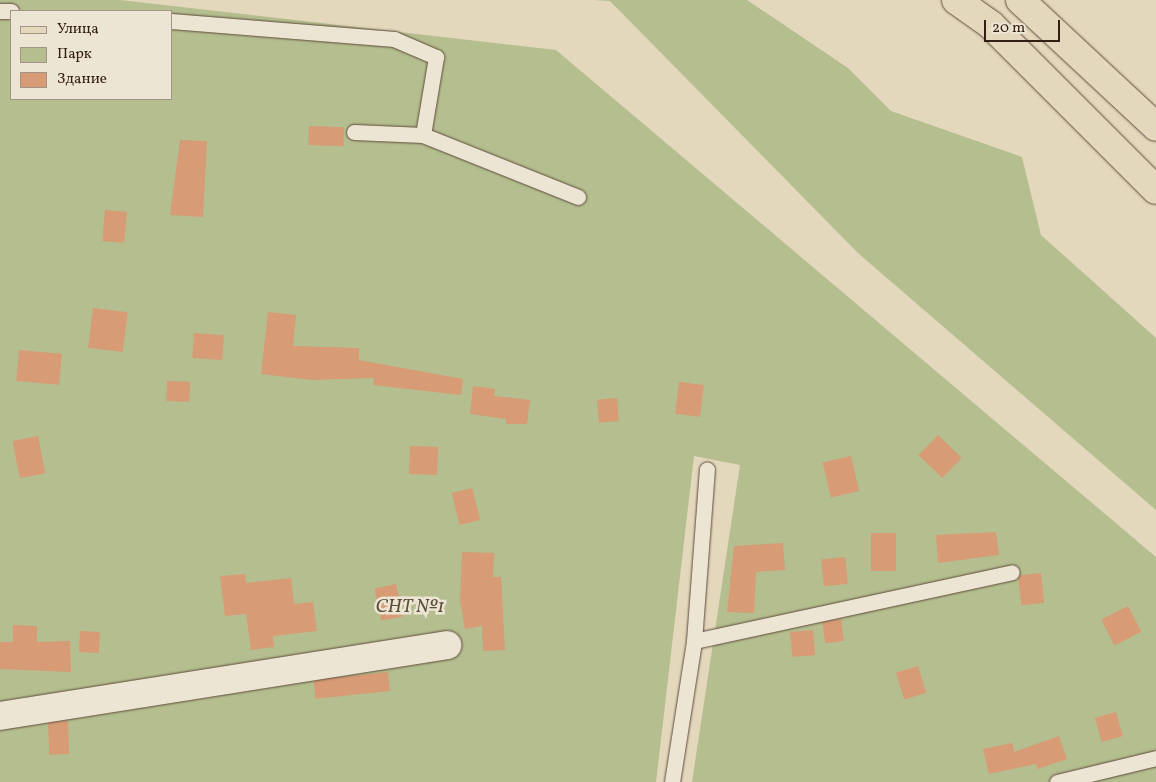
<!DOCTYPE html>
<html>
<head>
<meta charset="utf-8">
<style>
	body { margin:0 }
	#map { position:relative; width:1156px; height:782px; overflow:hidden; background:#e3d7bc; font-family:Vollkorn,serif }
	div>[style] { position:absolute }
	.green>* { inset:0; background:#b5be8f }
	.building>* { inset:0; background:#d79b76; transform-origin:0 0 }
	.roads { filter:drop-shadow(0 0 1px #5e4c3c) drop-shadow(0 0 1px #5e4c3c) }
	.service>* { height:15px; margin:-7.5px; padding:0 7.5px; transform-origin:7.5px; border-radius:7.5px; background:#ede5d3 }
	.minor>* { height:28px; margin:-14px; padding:0 14px; transform-origin:14px; border-radius:14px; background:#ede5d3 }
	.primary>* { height:28px; margin:-14px; padding:0 14px; transform-origin:14px; border-radius:14px; background:#e3d7bc }
	span { translate:-50% -50%; white-space:nowrap; text-align:center; line-height:1.15; -webkit-text-stroke:5px #ede5d3; paint-order:stroke }
	.park-label { font-size:19px; color:#594e38; font-style:italic }
	.legend { position:absolute; left:10px; top:10px; width:162px; height:90px; box-sizing:border-box; background:#ede5d3; border:1px solid #a29586; margin:0; padding:6px 9px; list-style:none; font-size:15px; color:#321e12 }
	.legend li { display:flex; align-items:center; gap:10px; height:25px }
	.legend b { width:25px; border:1px solid #a29586 }
	.scale { position:absolute; left:984px; top:20px; width:76px; height:22px; box-sizing:border-box; border:2px solid #321e12; border-top:0; padding-left:6px; font-size:15px; line-height:18px; white-space:nowrap; color:#321e12; -webkit-text-stroke:4px #ede5d3; paint-order:stroke }
</style>
</head>
<body>
<div id="map">
	<div class="green">
		<i style="clip-path:polygon(evenodd,0 0,120px 0,556px 50px,1156px 557px,1156px 782px,692px 782px,740px 465px,694px 456px,656px 782px,0 782px,0 0,11px 11px,171px 11px,171px 99px,11px 99px,11px 11px)"></i>
		<i style="clip-path:polygon(593px 0,747px 0,848px 68px,891px 111px,1022px 157px,1041px 235px,1156px 338px,1156px 510px,859px 254px,610px 1px)"></i>
	</div>
	<div class="building">
		<i style="left:309px;top:126px;width:35px;height:19px;rotate:2deg"></i>
		<i style="clip-path:polygon(180px 140px,207px 141px,203px 217px,170px 215px)"></i>
		<i style="left:105px;top:210px;width:22px;height:31px;rotate:5deg"></i>
		<i style="left:93px;top:308px;width:35px;height:40px;rotate:7deg"></i>
		<i style="clip-path:polygon(268px 312px,296px 315px,293px 346px,359px 348px,359px 360px,463px 379px,461px 395px,373px 385px,374px 378px,312px 380px,261px 374px)"></i>
		<i style="left:194px;top:333px;width:30px;height:25px;rotate:4deg"></i>
		<i style="left:19px;top:350px;width:43px;height:31px;rotate:5deg"></i>
		<i style="left:167px;top:381px;width:23px;height:20px;rotate:2deg"></i>
		<i style="left:679px;top:382px;width:25px;height:32px;rotate:7deg"></i>
		<i style="clip-path:polygon(473px 386px,495px 389px,494px 396px,530px 400px,527px 424px,506px 424px,506px 419px,470px 414px)"></i>
		<i style="left:617px;top:398px;width:23px;height:20px;rotate:85deg"></i>
		<i style="left:938px;top:435px;width:33px;height:28px;rotate:44deg"></i>
		<i style="left:38px;top:436px;width:38px;height:26px;rotate:79deg"></i>
		<i style="left:410px;top:446px;width:28px;height:28px;rotate:2deg"></i>
		<i style="left:851px;top:456px;width:36px;height:29px;rotate:77deg"></i>
		<i style="left:472px;top:488px;width:33px;height:21px;rotate:76deg"></i>
		<i style="clip-path:polygon(996px 532px,999px 555px,938px 563px,936px 535px)"></i>
		<i style="left:871px;top:533px;width:25px;height:38px"></i>
		<i style="clip-path:polygon(783px 543px,785px 570px,756px 572px,754px 613px,727px 612px,734px 546px)"></i>
		<i style="clip-path:polygon(462px 552px,494px 553px,493px 577px,501px 577px,505px 650px,483px 651px,482px 626px,465px 629px,460px 601px)"></i>
		<i style="left:845px;top:557px;width:27px;height:24px;rotate:84deg"></i>
		<i style="left:1041px;top:573px;width:30px;height:23px;rotate:84deg"></i>
		<i style="clip-path:polygon(245px 574px,246px 583px,291px 578px,294px 604px,313px 602px,317px 631px,273px 636px,274px 647px,251px 650px,246px 614px,225px 616px,220px 576px)"></i>
		<i style="left:396px;top:584px;width:33px;height:22px;rotate:78deg"></i>
		<i style="left:1128px;top:606px;width:29px;height:30px;rotate:63deg"></i>
		<i style="left:841px;top:619px;width:22px;height:19px;rotate:82deg"></i>
		<i style="clip-path:polygon(13px 625px,37px 626px,37px 642px,70px 641px,71px 672px,0 669px,0 642px,13px 642px)"></i>
		<i style="left:813px;top:630px;width:25px;height:23px;rotate:85deg"></i>
		<i style="left:80px;top:631px;width:20px;height:21px;rotate:3deg"></i>
		<i style="left:918px;top:666px;width:28px;height:23px;rotate:73deg"></i>
		<i style="left:388px;top:672px;width:19px;height:75px;rotate:84deg"></i>
		<i style="left:1116px;top:712px;width:25px;height:22px;rotate:74deg"></i>
		<i style="left:68px;top:721px;width:33px;height:20px;rotate:88deg"></i>
		<i style="clip-path:polygon(1059px 736px,1067px 759px,1038px 769px,1036px 764px,989px 774px,983px 749px,1012px 743px,1014px 752px)"></i>
	</div>
	<div class="roads">
		<div class="service">
			<i style="left:0;top:11px;width:11px"></i>
			<i style="left:171px;top:21px;width:224px;rotate:4.6deg"></i>
			<i style="left:394px;top:39px;width:46px;rotate:23.2deg"></i>
			<i style="left:436px;top:57px;width:79px;rotate:99.5deg"></i>
			<i style="left:354px;top:132px;width:69px;rotate:2.5deg"></i>
			<i style="left:423px;top:135px;width:167px;rotate:21.8deg"></i>
			<i style="left:694px;top:641px;width:325px;rotate:-12.2deg"></i>
			<i style="left:672px;top:782px;width:143px;rotate:-81.1deg"></i>
			<i style="left:694px;top:641px;width:172px;rotate:-85.7deg"></i>
			<i style="left:1057px;top:782px;width:102px;rotate:-13.6deg"></i>
		</div>
		<div class="minor">
			<i style="left:0;top:716px;width:453px;rotate:-9deg"></i>
		</div>
		<div class="primary">
			<i style="left:956px;top:0;width:43px;rotate:35.5deg"></i>
			<i style="left:991px;top:25px;width:233px;rotate:45deg"></i>
			<i style="left:1020px;top:0;width:186px;rotate:43deg"></i>
		</div>
	</div>
	<div class="park-label">
		<span style="left:410px;top:608px">СНТ №1</span>
	</div>
	<ul class="legend">
	<li><b style="height:6px;background:#e3d7bc"></b>Улица</li>
	<li><b style="height:14px;background:#b5be8f"></b>Парк</li>
	<li><b style="height:14px;background:#d79b76"></b>Здание</li>
	</ul>
	<div class="scale">20 m</div>
</div>
</body>
</html>
